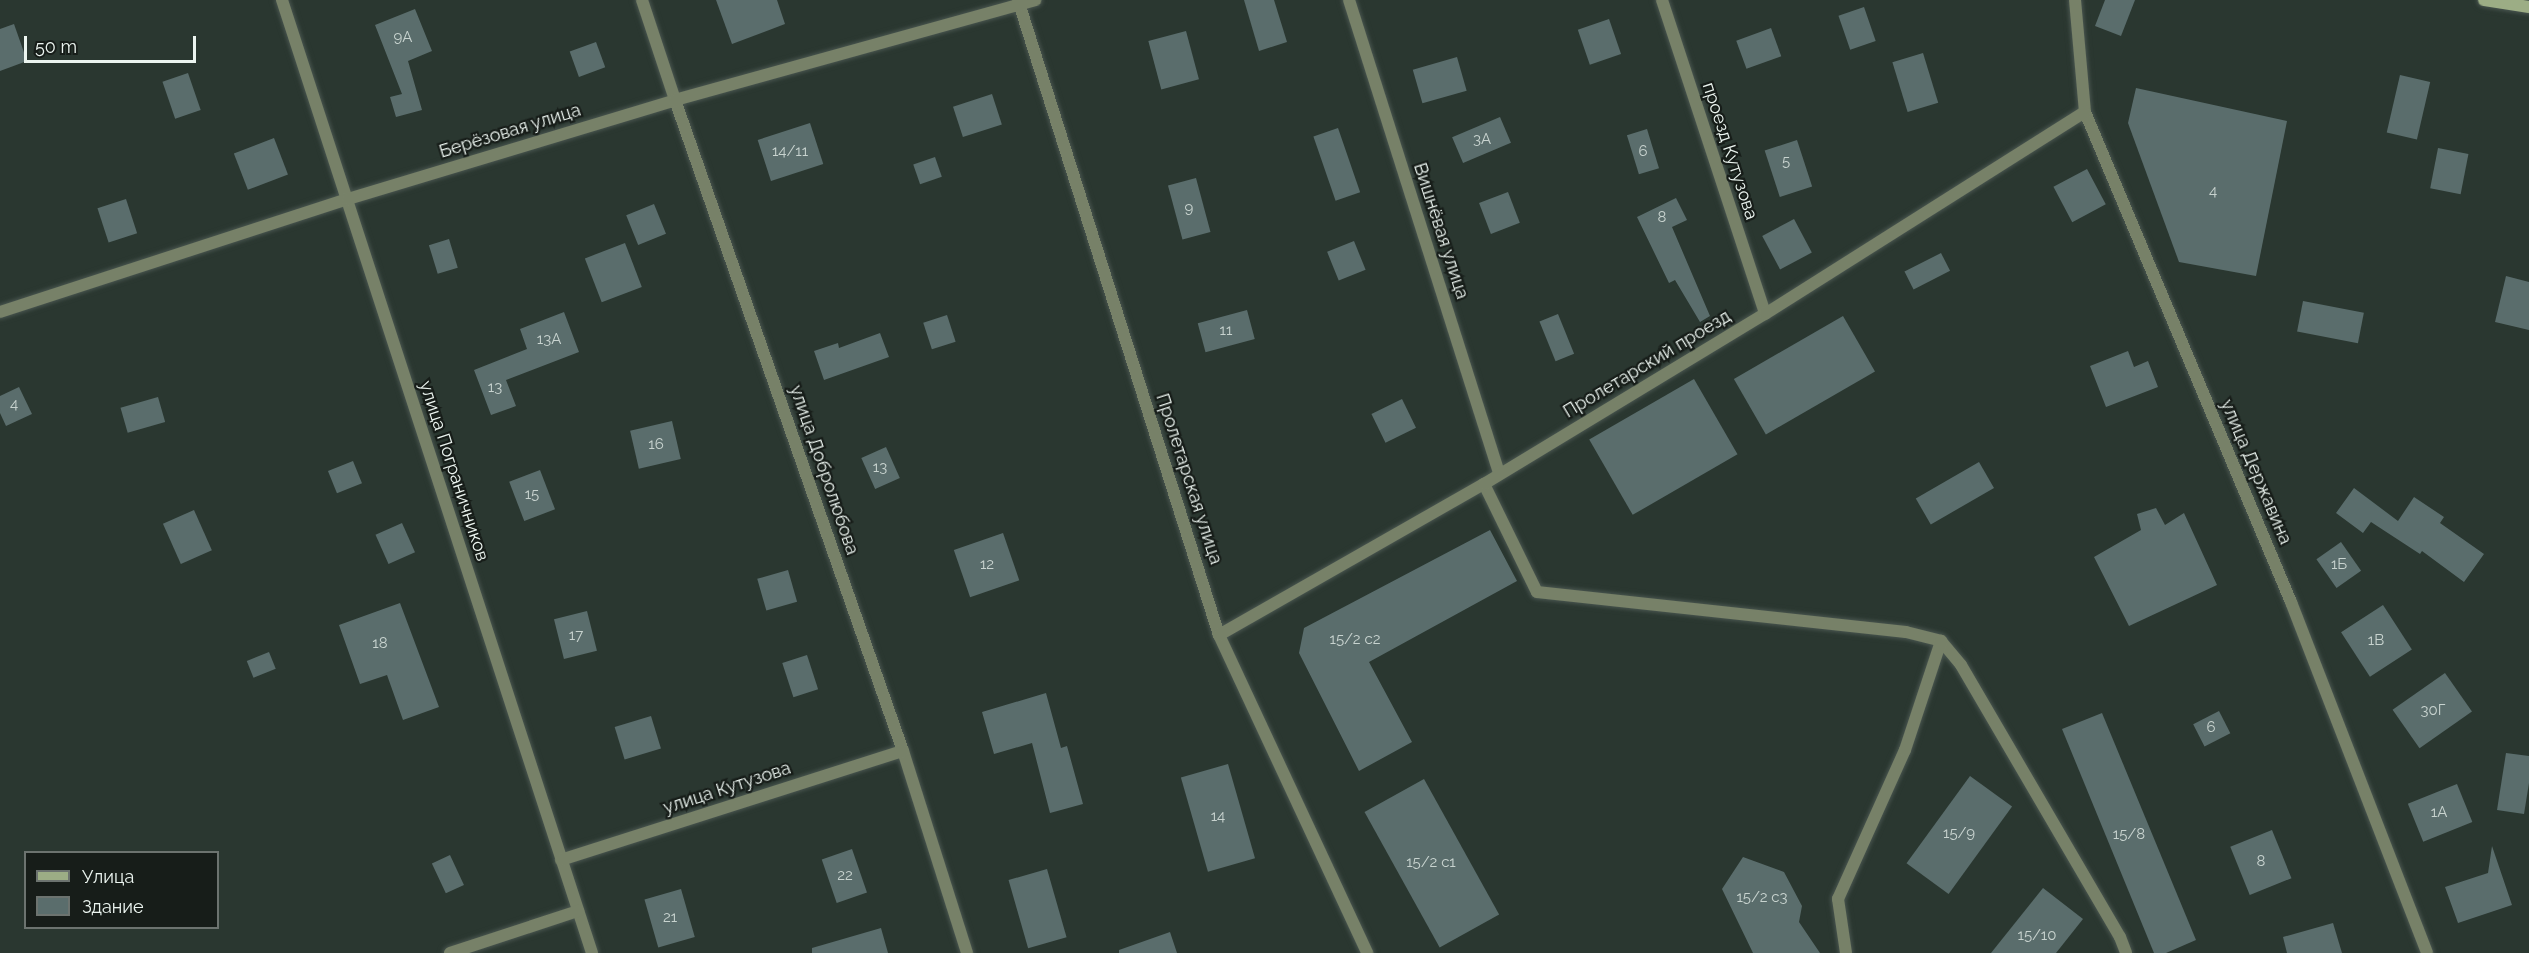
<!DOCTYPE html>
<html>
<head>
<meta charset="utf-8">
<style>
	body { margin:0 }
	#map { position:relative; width:2529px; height:953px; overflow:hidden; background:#2a3730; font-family:Raleway,sans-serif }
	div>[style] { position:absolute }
	.building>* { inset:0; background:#5a6d6c; transform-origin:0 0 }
	.roads { filter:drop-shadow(0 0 2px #49554f) drop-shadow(0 0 2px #49554f) }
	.service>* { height:12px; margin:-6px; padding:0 6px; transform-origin:6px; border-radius:6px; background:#778168 }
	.minor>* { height:12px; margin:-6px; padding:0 6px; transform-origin:6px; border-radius:6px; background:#778168 }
	.secondary>* { height:12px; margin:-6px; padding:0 6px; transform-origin:6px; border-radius:6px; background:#9cad85 }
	span { translate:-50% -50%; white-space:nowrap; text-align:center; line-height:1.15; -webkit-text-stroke:4.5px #171d19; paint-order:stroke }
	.number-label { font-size:15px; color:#c8d3cf }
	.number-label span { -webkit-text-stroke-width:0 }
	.street-label { font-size:18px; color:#ecf5f0 }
	.legend { position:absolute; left:24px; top:851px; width:195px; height:78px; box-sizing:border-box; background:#171d19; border:2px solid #6c736f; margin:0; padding:8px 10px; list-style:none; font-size:18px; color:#ecf5f0 }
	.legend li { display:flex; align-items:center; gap:12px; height:30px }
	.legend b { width:30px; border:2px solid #6c736f }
	.scale { position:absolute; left:24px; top:36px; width:172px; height:27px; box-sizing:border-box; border:3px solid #ecf5f0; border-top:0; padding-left:8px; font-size:18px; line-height:21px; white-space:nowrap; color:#ecf5f0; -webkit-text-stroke:4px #171d19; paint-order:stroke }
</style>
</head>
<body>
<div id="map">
	<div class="building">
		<i style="clip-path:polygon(716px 0,777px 0,785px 24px,732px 44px)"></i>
		<i style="clip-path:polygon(1244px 0,1274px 0,1287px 42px,1259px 51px)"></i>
		<i style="clip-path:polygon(2105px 0,2135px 0,2121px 36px,2095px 26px)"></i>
		<i style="left:1864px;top:7px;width:36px;height:27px;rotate:71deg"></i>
		<i style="clip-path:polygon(415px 9px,432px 51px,408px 61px,422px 110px,396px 117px,390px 97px,402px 94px,375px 25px)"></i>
		<i style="left:1609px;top:19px;width:37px;height:33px;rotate:71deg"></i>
		<i style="clip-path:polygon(14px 24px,27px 61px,0 71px,0 29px)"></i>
		<i style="left:1771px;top:28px;width:30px;height:37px;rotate:70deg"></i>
		<i style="left:1186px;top:31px;width:50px;height:39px;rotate:75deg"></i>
		<i style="left:596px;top:42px;width:27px;height:28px;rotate:70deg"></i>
		<i style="left:1923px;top:53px;width:52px;height:32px;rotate:73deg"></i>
		<i style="left:1457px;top:57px;width:35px;height:46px;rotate:74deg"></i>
		<i style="left:188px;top:73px;width:39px;height:27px;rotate:71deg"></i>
		<i style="left:2400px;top:75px;width:31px;height:59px;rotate:13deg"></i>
		<i style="clip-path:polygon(2136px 88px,2287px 121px,2256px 276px,2179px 262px,2128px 123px)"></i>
		<i style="left:992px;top:94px;width:32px;height:41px;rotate:72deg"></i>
		<i style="left:1500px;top:117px;width:28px;height:52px;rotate:67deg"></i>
		<i style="left:810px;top:123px;width:43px;height:55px;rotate:72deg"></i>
		<i style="left:1338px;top:128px;width:68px;height:26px;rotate:71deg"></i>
		<i style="left:1647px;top:129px;width:41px;height:21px;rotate:73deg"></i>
		<i style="left:274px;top:138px;width:39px;height:43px;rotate:69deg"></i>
		<i style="left:1797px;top:140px;width:49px;height:34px;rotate:72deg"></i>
		<i style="left:2438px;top:148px;width:31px;height:41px;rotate:11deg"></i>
		<i style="left:935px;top:157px;width:21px;height:23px;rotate:71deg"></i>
		<i style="left:2087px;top:169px;width:40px;height:38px;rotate:62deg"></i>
		<i style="left:1196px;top:178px;width:56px;height:29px;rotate:75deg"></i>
		<i style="left:1508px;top:192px;width:33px;height:31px;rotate:69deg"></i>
		<i style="clip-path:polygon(1676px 198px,1687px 220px,1672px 227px,1710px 316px,1700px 322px,1675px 280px,1669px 283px,1637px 217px)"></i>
		<i style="left:126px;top:199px;width:36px;height:30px;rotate:72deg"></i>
		<i style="left:654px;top:204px;width:32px;height:30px;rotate:68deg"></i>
		<i style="left:1794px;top:219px;width:38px;height:36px;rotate:62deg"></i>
		<i style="left:449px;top:239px;width:30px;height:21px;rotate:73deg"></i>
		<i style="left:1354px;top:241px;width:31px;height:29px;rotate:68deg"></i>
		<i style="left:625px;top:243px;width:47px;height:43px;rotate:69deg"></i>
		<i style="left:1941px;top:253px;width:20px;height:41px;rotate:63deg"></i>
		<i style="clip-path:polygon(2506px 276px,2529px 282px,2529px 330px,2495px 322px)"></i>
		<i style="left:2303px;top:301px;width:62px;height:31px;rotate:11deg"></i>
		<i style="left:1247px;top:310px;width:30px;height:51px;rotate:75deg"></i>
		<i style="clip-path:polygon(564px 312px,579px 352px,506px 380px,516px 406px,491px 415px,474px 370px,527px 349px,520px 329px)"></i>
		<i style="left:1558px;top:314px;width:43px;height:20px;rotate:68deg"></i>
		<i style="left:947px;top:315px;width:28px;height:25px;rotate:72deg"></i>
		<i style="left:1843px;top:316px;width:64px;height:126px;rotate:60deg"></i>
		<i style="clip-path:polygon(880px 333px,889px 357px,824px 380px,814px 351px,838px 343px,839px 348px)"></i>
		<i style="clip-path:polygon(2128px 351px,2134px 367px,2148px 361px,2158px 387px,2106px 407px,2090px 366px)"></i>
		<i style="left:1694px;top:379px;width:87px;height:121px;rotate:60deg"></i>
		<i style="clip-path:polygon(19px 387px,32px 414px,6px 426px,0 413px,0 396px)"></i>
		<i style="left:158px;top:397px;width:26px;height:39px;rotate:74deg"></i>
		<i style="left:1402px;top:399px;width:32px;height:34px;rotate:64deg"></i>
		<i style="left:672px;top:421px;width:39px;height:43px;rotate:77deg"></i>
		<i style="left:886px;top:447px;width:34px;height:27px;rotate:66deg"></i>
		<i style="left:353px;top:461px;width:24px;height:27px;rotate:68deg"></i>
		<i style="left:1979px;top:462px;width:30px;height:73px;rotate:60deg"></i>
		<i style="left:540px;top:470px;width:42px;height:33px;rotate:69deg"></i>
		<i style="clip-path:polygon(2354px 488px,2398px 521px,2414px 497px,2444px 517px,2440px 523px,2484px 554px,2464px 582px,2422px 551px,2420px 554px,2371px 522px,2363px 533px,2336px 513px)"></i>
		<i style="clip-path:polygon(2156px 508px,2165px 525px,2184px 513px,2217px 585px,2129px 626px,2094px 557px,2141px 530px,2137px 514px)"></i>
		<i style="left:194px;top:510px;width:44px;height:34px;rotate:66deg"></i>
		<i style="left:402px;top:523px;width:32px;height:29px;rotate:66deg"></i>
		<i style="clip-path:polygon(1490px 530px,1517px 581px,1369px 662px,1412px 742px,1359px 771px,1299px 653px,1304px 628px)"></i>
		<i style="left:1003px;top:533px;width:50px;height:52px;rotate:71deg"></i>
		<i style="left:2341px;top:542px;width:35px;height:30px;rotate:55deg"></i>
		<i style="left:788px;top:570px;width:33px;height:32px;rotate:74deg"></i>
		<i style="clip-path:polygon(400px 603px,439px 707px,403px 720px,387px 675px,360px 684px,339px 625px)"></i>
		<i style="left:2383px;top:605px;width:53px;height:50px;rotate:57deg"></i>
		<i style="left:587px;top:611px;width:41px;height:34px;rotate:76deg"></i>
		<i style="left:269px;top:652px;width:18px;height:24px;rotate:68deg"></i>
		<i style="left:807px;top:655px;width:36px;height:26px;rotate:72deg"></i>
		<i style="left:2445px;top:673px;width:47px;height:64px;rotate:55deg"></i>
		<i style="clip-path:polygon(1046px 693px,1061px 748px,1067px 746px,1083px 804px,1050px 813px,1032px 743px,994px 754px,982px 712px)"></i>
		<i style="left:2219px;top:711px;width:25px;height:29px;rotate:63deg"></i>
		<i style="clip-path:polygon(2102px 713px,2196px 940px,2166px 953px,2154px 953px,2062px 729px)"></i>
		<i style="left:651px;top:716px;width:34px;height:38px;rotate:73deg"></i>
		<i style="clip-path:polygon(2506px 753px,2529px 756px,2529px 783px,2524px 814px,2497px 810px)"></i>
		<i style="left:1228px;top:764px;width:98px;height:49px;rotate:74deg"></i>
		<i style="left:1970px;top:776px;width:52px;height:108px;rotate:36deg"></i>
		<i style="left:1424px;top:779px;width:155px;height:68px;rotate:61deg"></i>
		<i style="left:2457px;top:784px;width:41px;height:53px;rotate:68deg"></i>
		<i style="left:2272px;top:830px;width:52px;height:45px;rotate:68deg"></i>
		<i style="clip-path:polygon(2492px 846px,2512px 905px,2458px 923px,2445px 887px,2488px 873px)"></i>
		<i style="left:852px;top:849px;width:46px;height:32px;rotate:71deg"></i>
		<i style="left:450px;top:855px;width:33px;height:20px;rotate:65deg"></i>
		<i style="clip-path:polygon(1743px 857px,1784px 872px,1802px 906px,1799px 922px,1820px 953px,1753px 953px,1722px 889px)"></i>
		<i style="left:1047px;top:869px;width:71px;height:40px;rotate:74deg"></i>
		<i style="clip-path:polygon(2043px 888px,2083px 919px,2056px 953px,1991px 953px)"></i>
		<i style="left:681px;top:889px;width:50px;height:38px;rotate:74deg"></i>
		<i style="clip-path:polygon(2333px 923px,2342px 953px,2287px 953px,2283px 937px)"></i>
		<i style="clip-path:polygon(881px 928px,888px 953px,812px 953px,812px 948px)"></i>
		<i style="clip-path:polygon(1170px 932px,1177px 953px,1119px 953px,1119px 950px)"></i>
	</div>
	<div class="roads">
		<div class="service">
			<i style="left:1484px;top:484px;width:120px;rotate:63.9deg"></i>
			<i style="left:1537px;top:592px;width:371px;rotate:6.2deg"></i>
			<i style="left:1906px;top:632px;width:36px;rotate:14deg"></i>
			<i style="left:1941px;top:641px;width:31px;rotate:50deg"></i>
			<i style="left:1961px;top:665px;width:315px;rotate:59.7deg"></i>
			<i style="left:2120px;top:937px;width:17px;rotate:69deg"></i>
			<i style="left:1846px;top:953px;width:55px;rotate:-98.4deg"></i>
			<i style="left:1838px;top:899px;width:163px;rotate:-65.8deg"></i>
			<i style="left:1905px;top:750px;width:115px;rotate:-71.7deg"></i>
		</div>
		<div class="minor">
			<i style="left:282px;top:0;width:1002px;rotate:71.98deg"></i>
			<i style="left:642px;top:0;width:105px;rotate:71.7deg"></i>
			<i style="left:675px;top:100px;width:690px;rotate:70.7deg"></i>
			<i style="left:903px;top:751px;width:212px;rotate:72.4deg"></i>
			<i style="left:1018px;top:0;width:666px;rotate:72.44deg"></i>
			<i style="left:1219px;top:635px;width:351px;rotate:65deg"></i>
			<i style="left:1349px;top:0;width:497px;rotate:72.4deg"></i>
			<i style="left:1662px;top:0;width:330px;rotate:71.8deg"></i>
			<i style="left:2075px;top:0;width:112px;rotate:84.9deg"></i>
			<i style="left:2085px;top:112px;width:532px;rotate:67.2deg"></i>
			<i style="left:2291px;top:602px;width:376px;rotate:68.8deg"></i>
			<i style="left:0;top:312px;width:366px;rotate:-18deg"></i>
			<i style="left:348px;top:199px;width:342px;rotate:-16.8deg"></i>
			<i style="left:675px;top:100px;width:374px;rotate:-15.5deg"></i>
			<i style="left:1219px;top:635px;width:305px;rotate:-29.7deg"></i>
			<i style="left:1484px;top:484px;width:328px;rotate:-31.2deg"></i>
			<i style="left:1765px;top:314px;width:378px;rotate:-32.3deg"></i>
			<i style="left:561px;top:860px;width:359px;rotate:-17.7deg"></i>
			<i style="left:450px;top:953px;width:135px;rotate:-18.2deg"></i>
		</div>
		<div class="secondary">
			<i style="left:2484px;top:0;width:46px;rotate:8.8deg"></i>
		</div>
	</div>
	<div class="number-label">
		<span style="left:403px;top:38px">9А</span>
		<span style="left:1482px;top:140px">3А</span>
		<span style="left:790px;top:152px">14/11</span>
		<span style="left:1643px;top:152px">6</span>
		<span style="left:1786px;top:162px">5</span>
		<span style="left:2213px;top:192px">4</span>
		<span style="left:1189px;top:209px">9</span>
		<span style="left:1662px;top:218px">8</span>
		<span style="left:1226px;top:331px">11</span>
		<span style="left:549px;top:340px">13А</span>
		<span style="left:495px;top:388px">13</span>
		<span style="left:14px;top:405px">4</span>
		<span style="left:656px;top:445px">16</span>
		<span style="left:880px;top:468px">13</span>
		<span style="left:532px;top:495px">15</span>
		<span style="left:987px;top:565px">12</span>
		<span style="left:2339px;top:565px">1Б</span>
		<span style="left:576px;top:636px">17</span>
		<span style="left:1355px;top:640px">15/2 с2</span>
		<span style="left:2376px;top:641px">1В</span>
		<span style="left:380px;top:644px">18</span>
		<span style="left:2433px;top:711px">30Г</span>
		<span style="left:2211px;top:728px">6</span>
		<span style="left:2439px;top:813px">1А</span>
		<span style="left:1218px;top:817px">14</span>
		<span style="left:1959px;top:834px">15/9</span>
		<span style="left:2129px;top:835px">15/8</span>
		<span style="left:2261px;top:862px">8</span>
		<span style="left:1431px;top:863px">15/2 с1</span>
		<span style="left:845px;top:876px">22</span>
		<span style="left:1762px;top:898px">15/2 с3</span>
		<span style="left:670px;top:918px">21</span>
		<span style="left:2037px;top:936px">15/10</span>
	</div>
	<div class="street-label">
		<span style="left:510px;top:131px;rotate:-17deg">Берёзовая улица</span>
		<span style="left:1730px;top:151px;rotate:72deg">проезд Кутузова</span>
		<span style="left:1441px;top:231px;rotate:72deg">Вишнёвая улица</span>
		<span style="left:1647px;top:364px;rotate:-31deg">Пролетарский проезд</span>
		<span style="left:824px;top:470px;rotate:71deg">улица Добролюбова</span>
		<span style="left:454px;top:471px;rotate:72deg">улица Пограничников</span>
		<span style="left:2256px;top:472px;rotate:67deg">улица Державина</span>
		<span style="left:1189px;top:479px;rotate:72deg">Пролетарская улица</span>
		<span style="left:727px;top:788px;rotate:-18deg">улица Кутузова</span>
	</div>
	<ul class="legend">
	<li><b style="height:8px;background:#9cad85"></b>Улица</li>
	<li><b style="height:16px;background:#5a6d6c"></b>Здание</li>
	</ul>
	<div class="scale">50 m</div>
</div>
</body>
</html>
